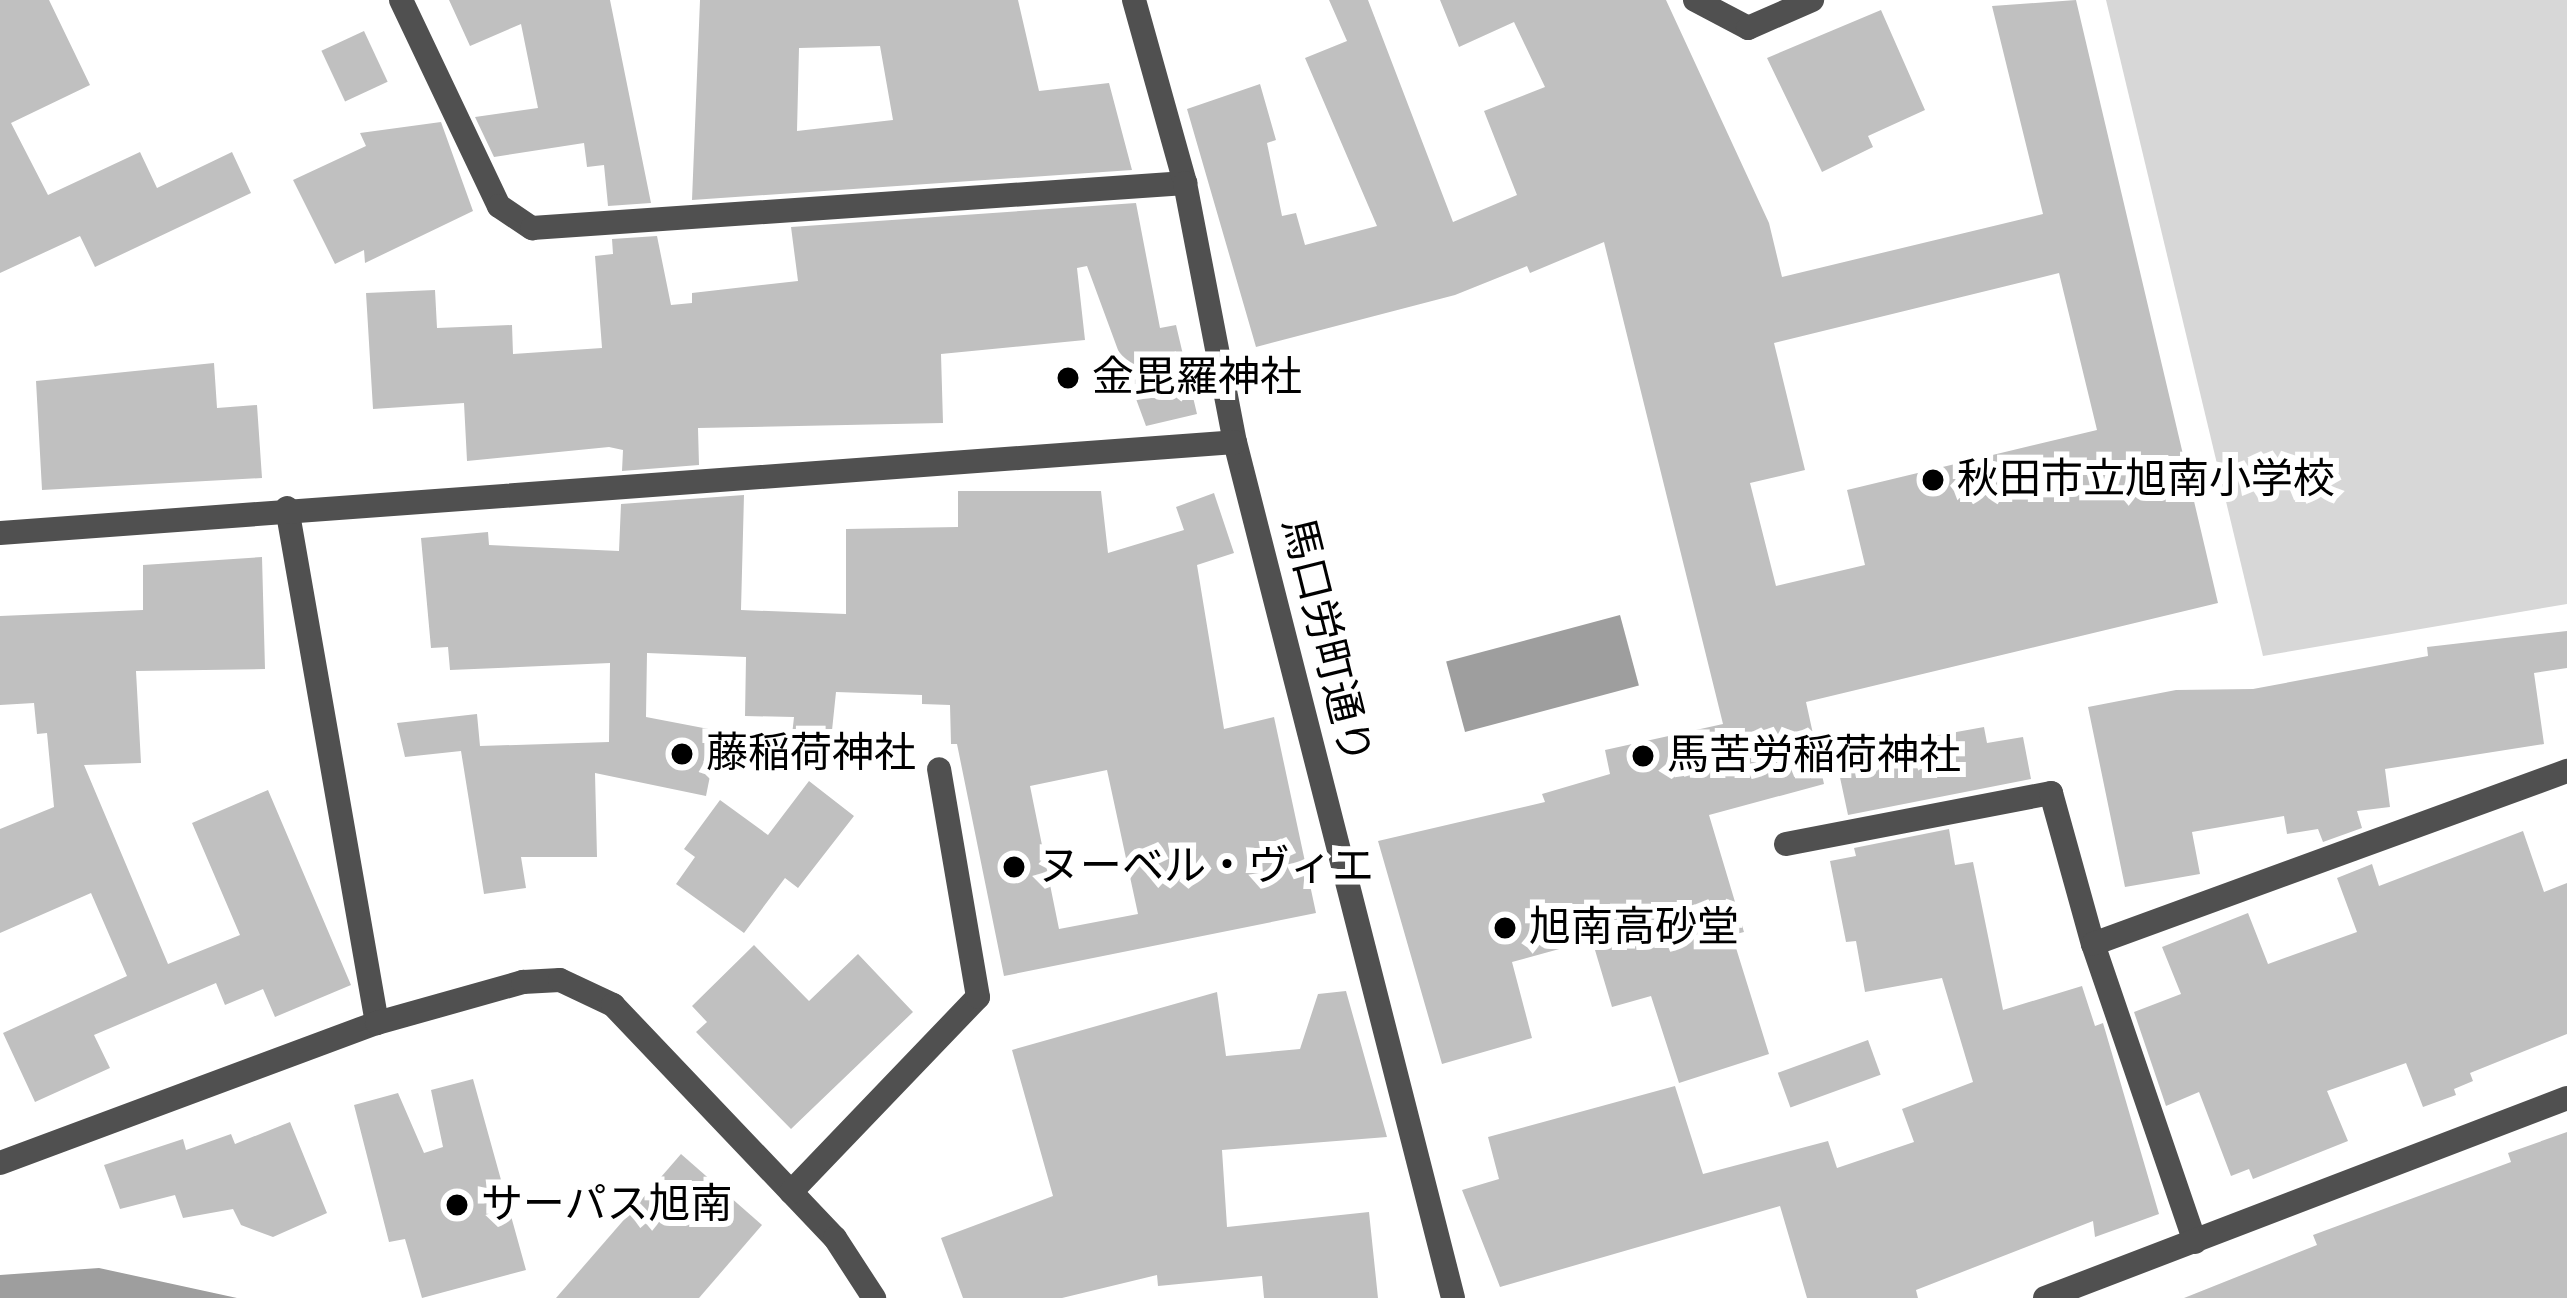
<!DOCTYPE html>
<html>
<head>
<meta charset="utf-8">
<style>
	body { margin:0 }
	#map { position:relative; width:2567px; height:1298px; overflow:hidden; background:#fff; font-family:"Alegreya Sans","Noto Sans JP",sans-serif }
	div>[style] { position:absolute }
	.green>* { inset:0; background:#d7d7d7 }
	.water>* { inset:0; background:#9e9e9e; transform-origin:0 0 }
	.building>* { inset:0; background:#c0c0c0; transform-origin:0 0 }
	.minor>* { height:24px; margin:-12px; padding:0 12px; transform-origin:12px; border-radius:12px; background:#505050 }
	.dots>* { width:33px; height:33px; translate:-50% -50%; box-sizing:border-box; border:6px solid #fff; border-radius:50% }
	span { translate:-50% -50%; white-space:nowrap; text-align:center; line-height:1.15; -webkit-text-stroke:12px #fff; paint-order:stroke }
	.poi-label { font-size:42px; color:#000 }
	.left { translate:0 -50%; text-align:left }
	.street-label { font-size:42px; color:#000 }
</style>
</head>
<body>
<div id="map">
	<div class="green">
		<i style="clip-path:polygon(2106px 0,2567px 0,2567px 604px,2263px 656px)"></i>
	</div>
	<div class="water">
		<i style="left:1620px;top:615px;width:73px;height:180px;rotate:75deg"></i>
		<i style="clip-path:polygon(99px 1268px,237px 1298px,238px 1298px,0 1298px,0 1275px)"></i>
	</div>
	<div class="building">
		<i style="clip-path:polygon(0 0,49px 0,90px 85px,11px 123px,48px 195px,140px 152px,157px 188px,232px 152px,251px 193px,95px 267px,80px 236px,0 273px)"></i>
		<i style="clip-path:polygon(449px 0,610px 0,651px 203px,608px 206px,604px 165px,587px 167px,584px 143px,494px 157px,475px 117px,538px 108px,521px 24px,470px 46px)"></i>
		<i style="clip-path:polygon(evenodd,700px 0,1018px 0,1039px 91px,1109px 83px,1132px 170px,692px 200px,700px 0,880px 46px,893px 120px,797px 131px,799px 48px,880px 46px)"></i>
		<i style="clip-path:polygon(evenodd,1329px 0,1368px 0,1453px 222px,1517px 195px,1484px 111px,1545px 87px,1514px 22px,1459px 47px,1440px 0,1666px 0,1769px 223px,1782px 277px,2043px 214px,1992px 6px,2076px 0,2218px 603px,1806px 702px,1824px 784px,1709px 815px,1744px 932px,1732px 935px,1769px 1054px,1679px 1083px,1651px 996px,1612px 1007px,1592px 940px,1512px 962px,1532px 1038px,1442px 1064px,1378px 841px,1545px 802px,1542px 794px,1610px 774px,1605px 750px,1723px 724px,1604px 242px,1530px 273px,1527px 266px,1455px 295px,1256px 347px,1187px 109px,1260px 84px,1276px 140px,1267px 143px,1282px 216px,1296px 213px,1305px 245px,1377px 226px,1305px 58px,1347px 41px,1329px 0,2059px 273px,2097px 430px,1847px 490px,1865px 565px,1776px 586px,1750px 483px,1805px 470px,1774px 343px,2059px 273px)"></i>
		<i style="clip-path:polygon(1881px 10px,1925px 110px,1868px 136px,1873px 147px,1822px 172px,1767px 58px)"></i>
		<i style="left:364px;top:31px;width:56px;height:47px;rotate:65deg"></i>
		<i style="clip-path:polygon(441px 122px,473px 211px,365px 263px,364px 250px,335px 264px,293px 180px,366px 146px,360px 133px)"></i>
		<i style="clip-path:polygon(1136px 203px,1160px 328px,1176px 325px,1197px 414px,1146px 426px,1087px 266px,1077px 268px,1085px 340px,941px 354px,943px 423px,698px 428px,699px 465px,622px 471px,623px 450px,609px 447px,467px 461px,464px 403px,373px 409px,366px 293px,435px 290px,437px 328px,512px 325px,513px 354px,602px 348px,595px 256px,613px 254px,612px 239px,657px 236px,671px 305px,692px 303px,692px 293px,798px 281px,791px 227px)"></i>
		<i style="clip-path:polygon(214px 363px,217px 408px,257px 405px,262px 478px,42px 490px,36px 381px)"></i>
		<i style="clip-path:polygon(evenodd,958px 491px,1101px 491px,1108px 553px,1184px 530px,1176px 507px,1214px 493px,1234px 553px,1197px 565px,1224px 729px,1274px 717px,1316px 913px,1004px 976px,957px 744px,951px 744px,950px 705px,922px 704px,922px 695px,836px 692px,831px 740px,792px 735px,794px 717px,745px 716px,746px 657px,647px 653px,646px 717px,719px 731px,706px 796px,595px 773px,597px 857px,521px 857px,526px 888px,484px 894px,461px 751px,405px 757px,397px 723px,477px 714px,480px 746px,609px 742px,610px 663px,450px 670px,448px 647px,431px 648px,421px 538px,488px 532px,489px 545px,619px 551px,621px 504px,744px 495px,741px 610px,846px 614px,846px 529px,958px 527px,958px 491px,1107px 770px,1138px 914px,1059px 929px,1030px 786px,1107px 770px)"></i>
		<i style="clip-path:polygon(262px 557px,265px 669px,136px 671px,141px 763px,84px 765px,168px 964px,240px 935px,192px 823px,268px 790px,351px 985px,275px 1017px,263px 989px,225px 1005px,216px 983px,94px 1035px,110px 1068px,35px 1102px,3px 1033px,127px 976px,91px 893px,0 933px,0 829px,54px 807px,47px 733px,37px 734px,34px 703px,0 705px,0 616px,143px 610px,143px 565px)"></i>
		<i style="clip-path:polygon(2567px 631px,2567px 668px,2534px 673px,2544px 744px,2385px 769px,2390px 807px,2357px 811px,2362px 828px,2323px 842px,2318px 829px,2287px 834px,2284px 816px,2192px 832px,2200px 874px,2125px 887px,2088px 707px,2176px 690px,2253px 689px,2428px 656px,2427px 647px)"></i>
		<i style="clip-path:polygon(1984px 727px,1987px 743px,2023px 737px,2031px 779px,1848px 815px,1835px 754px)"></i>
		<i style="clip-path:polygon(809px 781px,854px 816px,798px 888px,785px 878px,744px 933px,676px 884px,695px 857px,684px 849px,720px 800px,768px 835px)"></i>
		<i style="clip-path:polygon(1949px 829px,1955px 865px,1973px 862px,2003px 1010px,2082px 986px,2095px 1026px,2103px 1023px,2159px 1214px,2095px 1237px,2093px 1221px,1916px 1290px,1918px 1298px,1807px 1298px,1780px 1206px,1500px 1287px,1462px 1190px,1499px 1179px,1488px 1137px,1675px 1086px,1703px 1174px,1828px 1141px,1837px 1168px,1914px 1142px,1902px 1109px,1973px 1082px,1942px 978px,1865px 992px,1856px 941px,1846px 942px,1830px 861px,1856px 856px,1854px 848px)"></i>
		<i style="clip-path:polygon(2523px 831px,2544px 892px,2567px 883px,2567px 1034px,2470px 1073px,2473px 1081px,2454px 1089px,2456px 1095px,2423px 1107px,2406px 1063px,2327px 1091px,2348px 1141px,2253px 1179px,2249px 1169px,2231px 1176px,2199px 1092px,2166px 1106px,2134px 1012px,2181px 994px,2162px 947px,2248px 913px,2268px 964px,2357px 932px,2337px 878px,2372px 864px,2379px 886px)"></i>
		<i style="clip-path:polygon(754px 945px,809px 1001px,858px 954px,913px 1012px,791px 1129px,696px 1032px,707px 1022px,692px 1006px)"></i>
		<i style="clip-path:polygon(1346px 991px,1387px 1137px,1222px 1150px,1227px 1227px,1369px 1212px,1378px 1298px,1264px 1298px,1262px 1276px,1158px 1286px,1157px 1275px,1062px 1298px,963px 1298px,941px 1238px,1053px 1196px,1012px 1050px,1217px 992px,1226px 1056px,1300px 1049px,1318px 994px)"></i>
		<i style="left:1868px;top:1040px;width:37px;height:96px;rotate:70deg"></i>
		<i style="clip-path:polygon(473px 1079px,526px 1270px,422px 1298px,405px 1239px,389px 1242px,354px 1105px,398px 1093px,424px 1153px,443px 1147px,431px 1090px)"></i>
		<i style="clip-path:polygon(290px 1122px,327px 1213px,273px 1237px,241px 1225px,233px 1209px,183px 1218px,175px 1195px,120px 1209px,104px 1165px,183px 1139px,186px 1150px,231px 1134px,235px 1144px)"></i>
		<i style="clip-path:polygon(2567px 1132px,2567px 1298px,2184px 1298px,2317px 1245px,2313px 1235px,2511px 1162px,2508px 1153px)"></i>
		<i style="clip-path:polygon(681px 1154px,762px 1225px,699px 1298px,556px 1298px)"></i>
	</div>
	<div class="minor">
		<i style="left:401px;top:0;width:228px;rotate:64.6deg"></i>
		<i style="left:499px;top:206px;width:40px;rotate:34deg"></i>
		<i style="left:532px;top:228px;width:655px;rotate:-3.94deg"></i>
		<i style="left:1134px;top:0;width:190px;rotate:74.4deg"></i>
		<i style="left:1185px;top:183px;width:264px;rotate:79.1deg"></i>
		<i style="left:1235px;top:442px;width:883px;rotate:75.71deg"></i>
		<i style="left:1695px;top:0;width:60px;rotate:27.8deg"></i>
		<i style="left:1748px;top:28px;width:70px;rotate:-23.6deg"></i>
		<i style="left:287px;top:508px;width:523px;rotate:80.09deg"></i>
		<i style="left:0;top:533px;width:1238px;rotate:-4.21deg"></i>
		<i style="left:1786px;top:844px;width:270px;rotate:-10.9deg"></i>
		<i style="left:2051px;top:793px;width:157px;rotate:74.5deg"></i>
		<i style="left:2093px;top:944px;width:315px;rotate:71.1deg"></i>
		<i style="left:2093px;top:944px;width:505px;rotate:-20.05deg"></i>
		<i style="left:0;top:1163px;width:402px;rotate:-20.4deg"></i>
		<i style="left:377px;top:1023px;width:152px;rotate:-15.7deg"></i>
		<i style="left:523px;top:982px;width:37px;rotate:-3deg"></i>
		<i style="left:560px;top:980px;width:59px;rotate:25.3deg"></i>
		<i style="left:613px;top:1005px;width:322px;rotate:46.4deg"></i>
		<i style="left:835px;top:1238px;width:72px;rotate:57deg"></i>
		<i style="left:791px;top:1192px;width:270px;rotate:-46.2deg"></i>
		<i style="left:978px;top:997px;width:231px;rotate:-99.7deg"></i>
		<i style="left:2045px;top:1298px;width:559px;rotate:-20.96deg"></i>
	</div>
	<div class="dots">
		<i style="left:1068px;top:378px;background:#000"></i>
		<i style="left:1933px;top:480px;background:#000"></i>
		<i style="left:682px;top:754px;background:#000"></i>
		<i style="left:1643px;top:756px;background:#000"></i>
		<i style="left:1014px;top:867px;background:#000"></i>
		<i style="left:1505px;top:928px;background:#000"></i>
		<i style="left:457px;top:1205px;background:#000"></i>
	</div>
	<div class="poi-label">
		<span class="left" style="left:1092px;top:378px">金毘羅神社</span>
		<span class="left" style="left:1957px;top:480px">秋田市立旭南小学校</span>
		<span class="left" style="left:706px;top:754px">藤稲荷神社</span>
		<span class="left" style="left:1667px;top:756px">馬苦労稲荷神社</span>
		<span class="left" style="left:1038px;top:867px">ヌーベル・ヴィエ</span>
		<span class="left" style="left:1529px;top:928px">旭南高砂堂</span>
		<span class="left" style="left:481px;top:1205px">サーパス旭南</span>
	</div>
	<div class="street-label">
		<span style="left:1326px;top:641px;rotate:76deg">馬口労町通り</span>
	</div>
</div>
</body>
</html>
